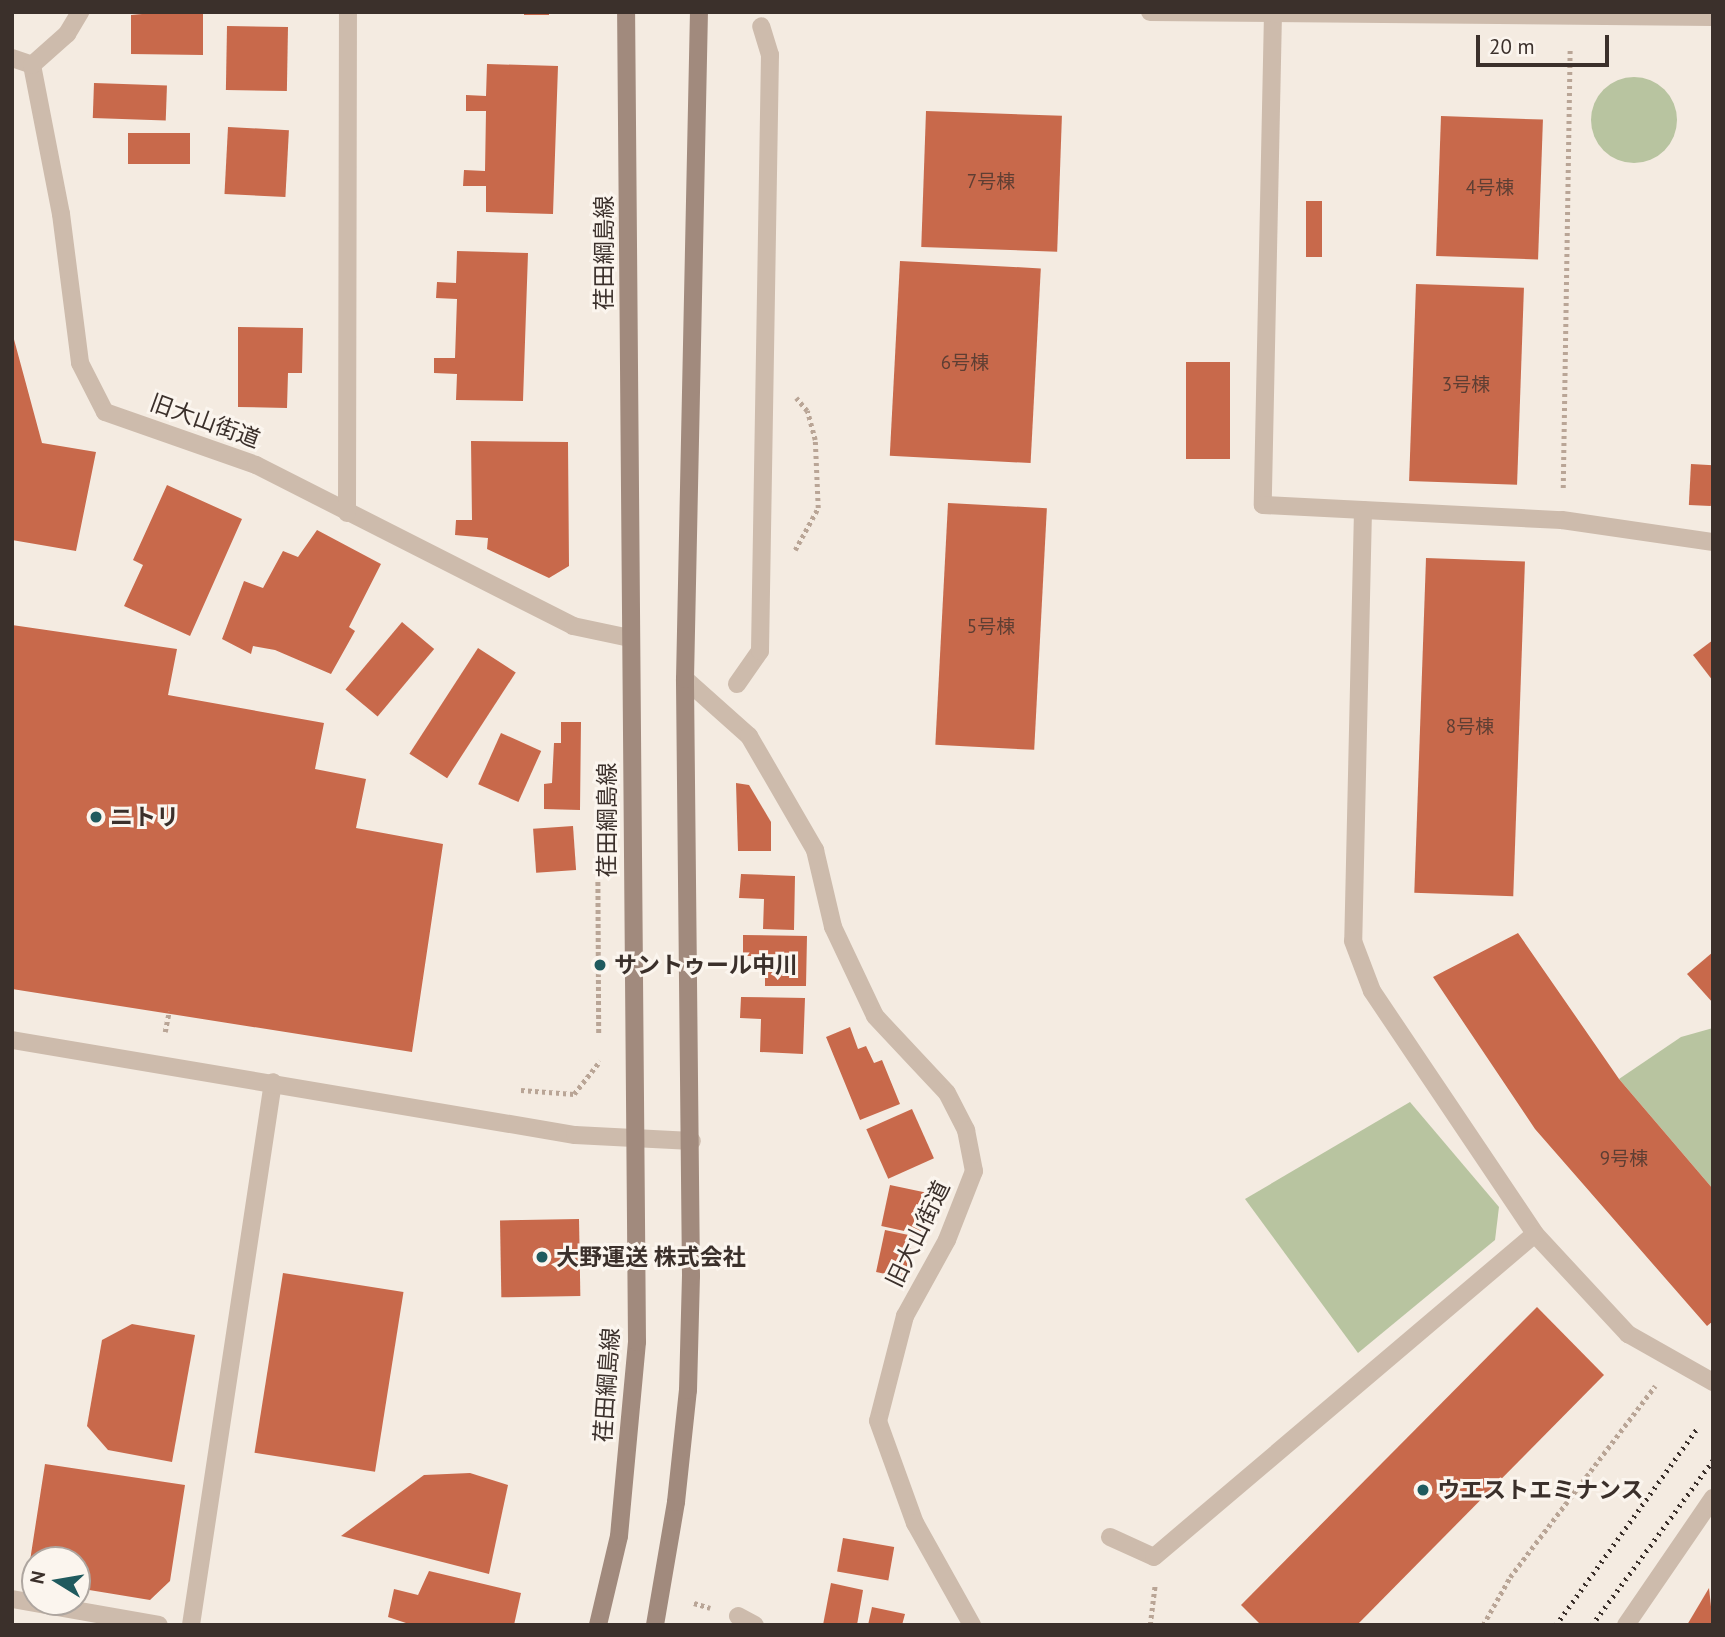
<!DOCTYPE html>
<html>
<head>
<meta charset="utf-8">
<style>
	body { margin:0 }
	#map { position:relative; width:1725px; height:1637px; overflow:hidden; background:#f4ebe1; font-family:"PT Sans","Noto Sans JP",sans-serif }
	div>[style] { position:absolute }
	.green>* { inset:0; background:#b8c4a0 }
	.round { border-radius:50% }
	.building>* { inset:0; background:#c8694b; transform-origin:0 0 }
	.path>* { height:4.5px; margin-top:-2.25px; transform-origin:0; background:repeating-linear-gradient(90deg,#b9a596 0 3.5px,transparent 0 7px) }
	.service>* { height:18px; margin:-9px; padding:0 9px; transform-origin:9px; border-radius:9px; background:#cdbbac }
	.pedestrian>* { height:18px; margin:-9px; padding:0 9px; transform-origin:9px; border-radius:9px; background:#cdbbac }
	.minor>* { height:18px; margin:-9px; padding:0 9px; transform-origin:9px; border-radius:9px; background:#cdbbac }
	.tertiary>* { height:18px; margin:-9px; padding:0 9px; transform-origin:9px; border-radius:9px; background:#cdbbac }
	.secondary>* { height:18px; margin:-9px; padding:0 9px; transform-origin:9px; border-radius:9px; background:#a18a7d }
	.rail>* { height:5px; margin-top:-2.5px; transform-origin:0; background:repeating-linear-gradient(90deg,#3b302b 0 2px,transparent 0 7px) }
	.dots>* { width:19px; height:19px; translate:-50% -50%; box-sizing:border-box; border:4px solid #fbf5ee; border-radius:50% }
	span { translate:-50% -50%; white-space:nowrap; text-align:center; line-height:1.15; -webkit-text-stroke:6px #fbf5ee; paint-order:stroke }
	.number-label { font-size:19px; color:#5e3e33 }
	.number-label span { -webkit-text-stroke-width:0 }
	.street-label { font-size:23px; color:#3b302b }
	.poi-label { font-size:23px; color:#3b302b; font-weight:700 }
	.left { translate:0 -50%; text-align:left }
	.frame { position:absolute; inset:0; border:14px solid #3b302b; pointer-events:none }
	.north { position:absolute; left:21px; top:1546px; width:70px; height:70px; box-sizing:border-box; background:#fbf5ee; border:2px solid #aea6a0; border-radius:50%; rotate:281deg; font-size:19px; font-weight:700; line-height:28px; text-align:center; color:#3b302b }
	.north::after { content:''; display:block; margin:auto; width:24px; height:32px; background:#1f5a5e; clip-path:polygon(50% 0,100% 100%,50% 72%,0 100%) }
	.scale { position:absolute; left:1476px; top:35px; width:133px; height:32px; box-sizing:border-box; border:4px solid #3b302b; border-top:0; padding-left:9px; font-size:21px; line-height:24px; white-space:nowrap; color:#3b302b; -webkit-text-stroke:5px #fbf5ee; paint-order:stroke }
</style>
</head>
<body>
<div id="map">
	<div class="green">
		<i class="round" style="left:1591px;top:77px;width:86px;height:86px"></i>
		<i style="clip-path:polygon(1713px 1028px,1713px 1189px,1619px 1079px,1681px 1037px)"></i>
		<i style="clip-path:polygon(1410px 1102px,1499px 1207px,1495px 1240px,1358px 1353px,1245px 1199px)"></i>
	</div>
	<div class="building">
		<i style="clip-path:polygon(164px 12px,203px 12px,203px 55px,131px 54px,131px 15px)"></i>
		<i style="left:524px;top:12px;width:25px;height:3px"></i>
		<i style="left:227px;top:26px;width:61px;height:64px;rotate:1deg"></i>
		<i style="clip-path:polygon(487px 64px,558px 66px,553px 214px,486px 212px,486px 186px,463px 186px,464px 170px,485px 171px,486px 111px,466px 111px,466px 95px,486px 96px)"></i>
		<i style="left:94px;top:83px;width:73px;height:35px;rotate:2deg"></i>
		<i style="left:926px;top:111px;width:136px;height:136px;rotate:2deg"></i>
		<i style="left:1441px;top:116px;width:102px;height:140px;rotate:2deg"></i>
		<i style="left:228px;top:127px;width:61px;height:67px;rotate:3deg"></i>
		<i style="left:128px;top:133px;width:62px;height:31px"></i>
		<i style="left:1306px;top:201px;width:16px;height:56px"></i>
		<i style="clip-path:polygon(457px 251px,528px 253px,523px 401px,456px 400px,457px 374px,434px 373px,434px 358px,455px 358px,457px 299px,436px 298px,437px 282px,456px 283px)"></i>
		<i style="left:900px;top:261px;width:141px;height:195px;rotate:3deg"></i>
		<i style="left:1416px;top:284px;width:108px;height:197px;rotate:2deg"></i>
		<i style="clip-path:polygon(238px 327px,303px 328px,302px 373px,288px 373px,287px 408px,238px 407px)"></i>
		<i style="clip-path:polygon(12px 332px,42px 443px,96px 452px,76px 551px,12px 540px)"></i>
		<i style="left:1186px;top:362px;width:44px;height:97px"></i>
		<i style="clip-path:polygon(471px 441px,568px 442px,569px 566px,549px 578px,487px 549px,488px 538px,455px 535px,456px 520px,472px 520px)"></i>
		<i style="left:1691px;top:464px;width:22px;height:41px;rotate:3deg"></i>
		<i style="clip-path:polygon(167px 485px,242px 519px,190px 636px,124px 606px,143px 565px,133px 560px)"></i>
		<i style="left:948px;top:503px;width:99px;height:242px;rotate:3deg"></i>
		<i style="clip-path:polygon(317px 530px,381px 564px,349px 627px,355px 631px,331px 674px,275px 650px,253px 646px,251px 654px,222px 639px,244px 581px,263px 588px,283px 551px,298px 557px)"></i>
		<i style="left:1426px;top:558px;width:99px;height:335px;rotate:2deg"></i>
		<i style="left:402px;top:622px;width:42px;height:88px;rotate:40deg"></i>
		<i style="clip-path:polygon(12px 625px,177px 649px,168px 695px,324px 723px,315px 769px,366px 779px,356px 828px,443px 844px,412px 1052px,12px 989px)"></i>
		<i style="clip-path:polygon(1713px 640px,1713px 681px,1693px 655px)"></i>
		<i style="left:478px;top:648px;width:45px;height:126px;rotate:33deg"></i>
		<i style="clip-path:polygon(561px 722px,581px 722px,580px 810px,544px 809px,544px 784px,552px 783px,554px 743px,561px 743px)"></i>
		<i style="left:501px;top:733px;width:44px;height:56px;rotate:24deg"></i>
		<i style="clip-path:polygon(736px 783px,749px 785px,771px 822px,771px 851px,738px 851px)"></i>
		<i style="left:573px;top:826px;width:44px;height:40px;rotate:86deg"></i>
		<i style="clip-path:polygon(741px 874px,795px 876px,794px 930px,763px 929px,764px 899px,739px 898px)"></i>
		<i style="clip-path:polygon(1518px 933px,1619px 1079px,1713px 1189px,1713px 1321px,1707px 1326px,1535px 1129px,1433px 977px)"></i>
		<i style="clip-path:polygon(743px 935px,807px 936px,806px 986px,765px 986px,765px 956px,743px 956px)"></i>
		<i style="clip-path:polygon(1713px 952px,1713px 1003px,1687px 974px)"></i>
		<i style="clip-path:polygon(741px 997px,805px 998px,803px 1054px,760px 1052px,761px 1019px,740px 1018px)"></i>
		<i style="clip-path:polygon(850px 1027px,858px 1049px,866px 1046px,874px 1063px,882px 1060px,900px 1104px,860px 1120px,826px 1037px)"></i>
		<i style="left:912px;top:1109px;width:54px;height:50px;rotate:66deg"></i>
		<i style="left:890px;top:1185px;width:40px;height:42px;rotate:12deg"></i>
		<i style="left:579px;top:1219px;width:77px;height:79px;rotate:89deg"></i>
		<i style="left:885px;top:1230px;width:29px;height:43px;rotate:12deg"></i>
		<i style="left:283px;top:1273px;width:122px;height:182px;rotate:9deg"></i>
		<i style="clip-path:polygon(1537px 1307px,1604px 1375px,1357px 1625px,1261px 1625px,1241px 1605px)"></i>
		<i style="clip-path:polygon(132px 1324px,195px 1335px,172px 1462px,108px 1450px,87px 1426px,102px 1340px)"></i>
		<i style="clip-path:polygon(45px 1464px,185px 1485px,170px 1581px,150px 1600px,77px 1588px,77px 1560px,35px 1560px,35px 1581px,27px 1580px)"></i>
		<i style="clip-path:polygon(470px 1473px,508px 1485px,489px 1574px,341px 1536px,424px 1475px)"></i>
		<i style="left:843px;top:1538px;width:52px;height:34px;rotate:10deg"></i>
		<i style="clip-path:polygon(429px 1571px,521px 1593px,514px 1625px,412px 1625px,388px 1617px,394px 1589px,418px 1595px)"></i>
		<i style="clip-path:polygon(831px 1583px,863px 1590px,857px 1625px,823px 1625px)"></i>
		<i style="clip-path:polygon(1709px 1588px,1713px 1625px,1687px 1625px)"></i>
		<i style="clip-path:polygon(872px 1607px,905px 1614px,902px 1625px,868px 1625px)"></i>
	</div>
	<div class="path">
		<i style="left:1563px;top:488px;width:440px;rotate:-89.1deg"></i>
		<i style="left:795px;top:550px;width:48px;rotate:-61.3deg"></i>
		<i style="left:818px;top:508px;width:68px;rotate:-92.5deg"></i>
		<i style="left:815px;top:440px;width:30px;rotate:-105deg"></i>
		<i style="left:807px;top:411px;width:17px;rotate:-130deg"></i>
		<i style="left:598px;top:854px;width:180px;rotate:89.7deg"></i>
		<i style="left:165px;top:1032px;width:21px;rotate:-79deg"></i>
		<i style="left:521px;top:1090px;width:53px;rotate:4.3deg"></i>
		<i style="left:574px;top:1094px;width:42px;rotate:-51.8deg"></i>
		<i style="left:694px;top:1603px;width:17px;rotate:17deg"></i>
		<i style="left:1150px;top:1625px;width:39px;rotate:-83deg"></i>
		<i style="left:1483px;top:1625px;width:55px;rotate:-60.6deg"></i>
		<i style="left:1510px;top:1577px;width:240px;rotate:-52.8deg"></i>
	</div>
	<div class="service">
		<i style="left:1273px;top:13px;width:492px;rotate:91.2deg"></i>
		<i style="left:1263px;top:505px;width:299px;rotate:2.9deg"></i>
		<i style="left:1562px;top:520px;width:153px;rotate:8.3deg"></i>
		<i style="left:1363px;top:510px;width:431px;rotate:91.3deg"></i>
		<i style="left:1353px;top:941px;width:53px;rotate:69.2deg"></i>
		<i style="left:1372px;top:991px;width:293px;rotate:56.1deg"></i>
		<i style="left:1535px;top:1234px;width:137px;rotate:47.1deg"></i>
		<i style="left:1628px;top:1334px;width:98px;rotate:29.5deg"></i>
		<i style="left:1110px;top:1537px;width:48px;rotate:24.4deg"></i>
		<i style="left:1154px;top:1557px;width:499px;rotate:-40.3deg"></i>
		<i style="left:738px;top:1616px;width:19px;rotate:28deg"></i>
	</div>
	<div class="pedestrian">
		<i style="left:737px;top:684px;width:40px;rotate:-55.1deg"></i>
		<i style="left:760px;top:651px;width:596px;rotate:-89.04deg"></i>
		<i style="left:770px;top:55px;width:30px;rotate:-107deg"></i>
	</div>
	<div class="minor">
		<i style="left:12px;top:58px;width:21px;rotate:19deg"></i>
		<i style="left:32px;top:65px;width:152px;rotate:79deg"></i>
		<i style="left:61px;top:214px;width:150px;rotate:82.7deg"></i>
		<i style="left:80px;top:363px;width:55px;rotate:63deg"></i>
		<i style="left:105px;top:412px;width:160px;rotate:19.3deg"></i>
		<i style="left:256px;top:465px;width:356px;rotate:26.9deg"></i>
		<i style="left:573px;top:626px;width:58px;rotate:11.9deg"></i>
		<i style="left:32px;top:65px;width:47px;rotate:-41.5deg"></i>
		<i style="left:67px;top:34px;width:26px;rotate:-59deg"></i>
		<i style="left:347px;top:513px;width:501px;rotate:-89.89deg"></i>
		<i style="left:685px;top:679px;width:86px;rotate:41.7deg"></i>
		<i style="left:749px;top:736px;width:132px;rotate:59.9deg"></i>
		<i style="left:815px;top:850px;width:79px;rotate:76.8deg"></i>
		<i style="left:833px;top:927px;width:98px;rotate:64.7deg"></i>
		<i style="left:875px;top:1016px;width:105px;rotate:46.9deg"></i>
		<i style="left:947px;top:1093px;width:42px;rotate:62.8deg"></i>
		<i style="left:966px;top:1130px;width:42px;rotate:79deg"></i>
		<i style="left:974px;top:1171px;width:74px;rotate:111.4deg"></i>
		<i style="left:947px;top:1240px;width:87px;rotate:118.9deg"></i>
		<i style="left:905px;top:1316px;width:108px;rotate:104.4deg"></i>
		<i style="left:878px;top:1421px;width:109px;rotate:70.1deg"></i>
		<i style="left:915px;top:1523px;width:117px;rotate:60.8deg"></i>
		<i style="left:12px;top:1599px;width:149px;rotate:10deg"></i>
		<i style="left:191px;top:1625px;width:549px;rotate:-81.41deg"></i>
		<i style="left:1626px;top:1625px;width:154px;rotate:-55.6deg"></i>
	</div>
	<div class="tertiary">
		<i style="left:1150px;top:12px;width:563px;rotate:0.51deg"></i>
		<i style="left:12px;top:1040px;width:571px;rotate:9.58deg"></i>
		<i style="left:575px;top:1135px;width:117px;rotate:2.9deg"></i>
	</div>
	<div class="secondary">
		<i style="left:598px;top:1625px;width:91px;rotate:-76.7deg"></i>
		<i style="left:619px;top:1536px;width:195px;rotate:-84.7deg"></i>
		<i style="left:637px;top:1342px;width:1330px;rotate:-90.47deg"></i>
		<i style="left:655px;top:1625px;width:125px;rotate:-80.3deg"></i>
		<i style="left:676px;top:1502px;width:113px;rotate:-83.9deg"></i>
		<i style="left:688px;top:1390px;width:114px;rotate:-88.5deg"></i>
		<i style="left:691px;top:1276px;width:597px;rotate:-90.58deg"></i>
		<i style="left:685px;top:679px;width:667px;rotate:-88.8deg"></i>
	</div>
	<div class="rail">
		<i style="left:1556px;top:1625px;width:241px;rotate:-54.3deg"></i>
		<i style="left:1592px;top:1625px;width:205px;rotate:-53.7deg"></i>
	</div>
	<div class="dots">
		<i style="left:96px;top:817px;background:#1f5a5e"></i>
		<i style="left:600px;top:965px;background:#1f5a5e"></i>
		<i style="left:542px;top:1257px;background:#1f5a5e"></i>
		<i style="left:1423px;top:1490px;background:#1f5a5e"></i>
	</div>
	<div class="number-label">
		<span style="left:991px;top:182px">7号棟</span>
		<span style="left:1490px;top:188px">4号棟</span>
		<span style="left:965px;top:363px">6号棟</span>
		<span style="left:1466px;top:385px">3号棟</span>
		<span style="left:991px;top:627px">5号棟</span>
		<span style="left:1470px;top:727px">8号棟</span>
		<span style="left:1624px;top:1159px">9号棟</span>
	</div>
	<div class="street-label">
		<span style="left:604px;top:253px;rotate:-90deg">荏田綱島線</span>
		<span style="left:205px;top:421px;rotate:20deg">旧大山街道</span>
		<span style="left:607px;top:820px;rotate:-90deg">荏田綱島線</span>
		<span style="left:918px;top:1234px;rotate:-64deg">旧大山街道</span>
		<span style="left:607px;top:1385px;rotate:-86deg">荏田綱島線</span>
	</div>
	<div class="poi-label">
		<span class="left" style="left:110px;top:817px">ニトリ</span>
		<span class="left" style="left:614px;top:965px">サントゥール中川</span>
		<span class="left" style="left:556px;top:1257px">大野運送 株式会社</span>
		<span class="left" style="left:1437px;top:1490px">ウエストエミナンス</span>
	</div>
	<div class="frame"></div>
	<div class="north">N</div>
	<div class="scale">20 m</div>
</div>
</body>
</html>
